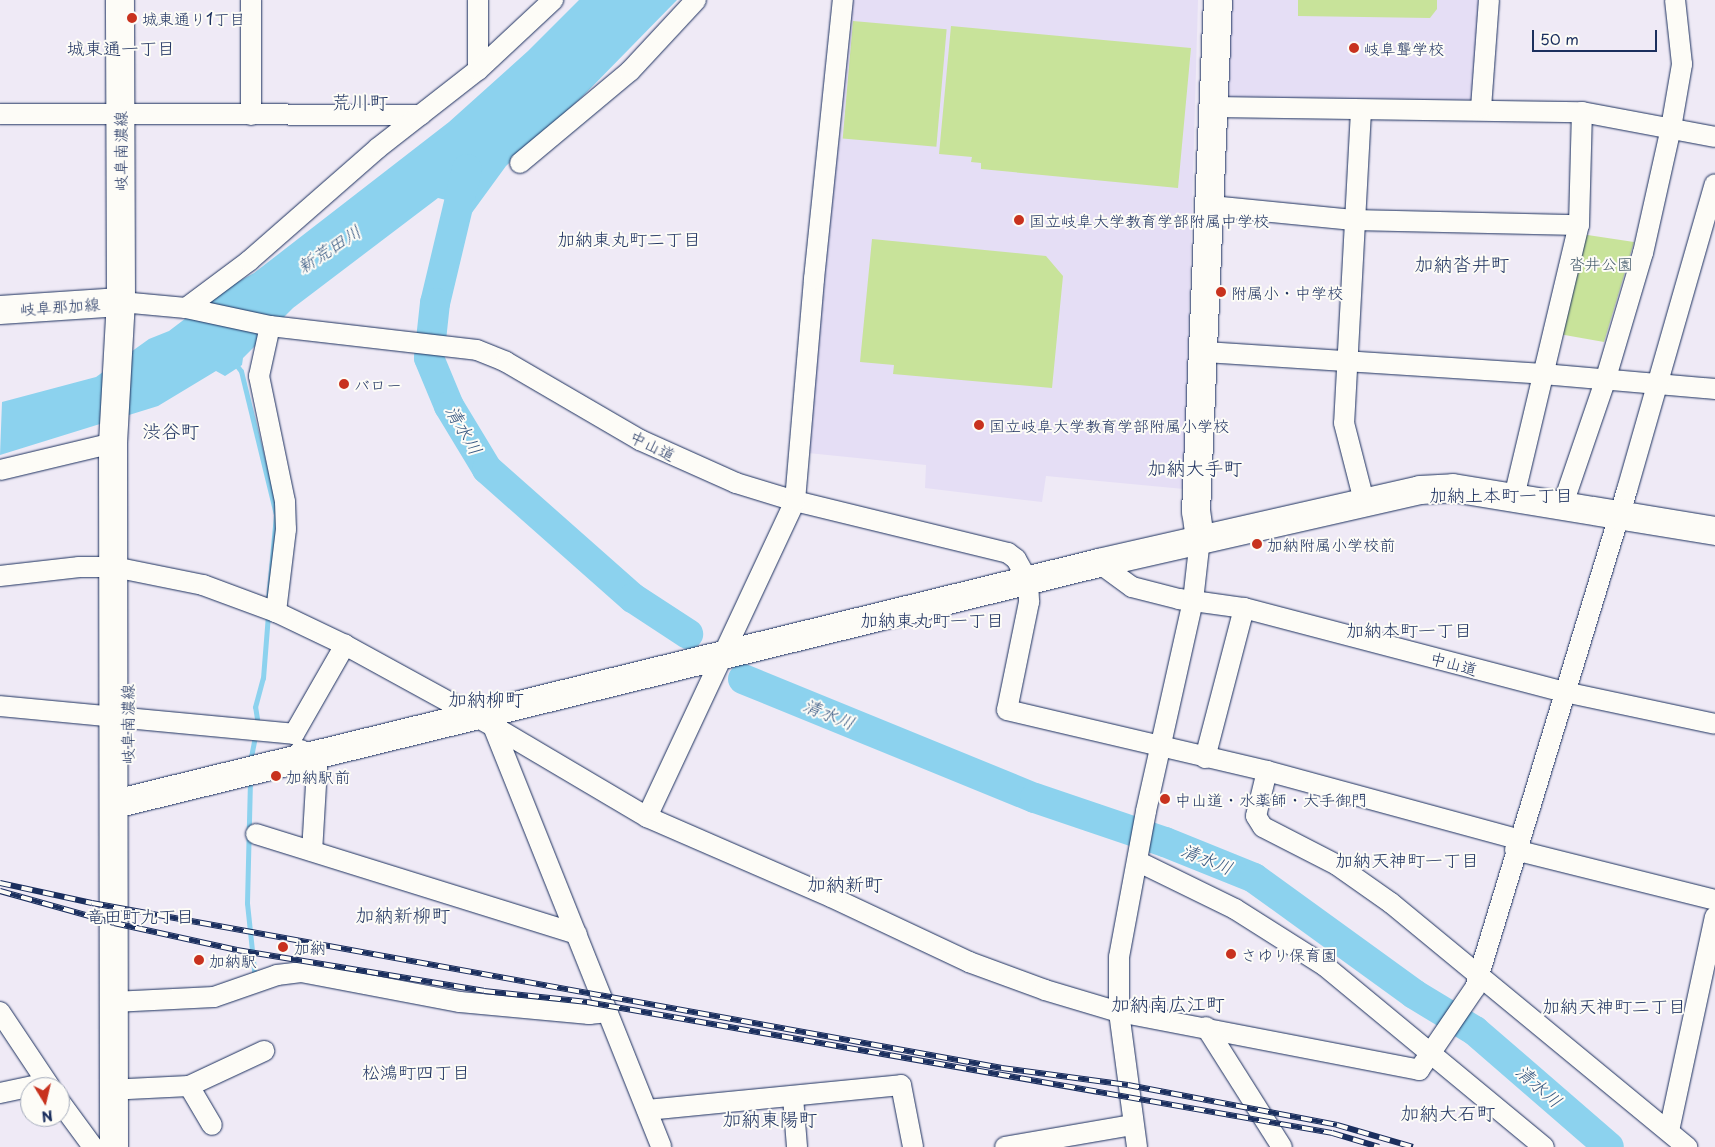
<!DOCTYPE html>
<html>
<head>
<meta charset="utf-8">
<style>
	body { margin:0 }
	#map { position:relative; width:1715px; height:1147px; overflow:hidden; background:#efeaf6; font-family:"Playpen Sans","Klee One",sans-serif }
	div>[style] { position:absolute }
	.built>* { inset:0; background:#e5def5 }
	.green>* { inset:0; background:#c8e39a; transform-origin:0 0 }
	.water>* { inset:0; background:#8cd2ee }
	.stream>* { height:5px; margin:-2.5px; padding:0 2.5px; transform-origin:2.5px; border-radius:2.5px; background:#8cd2ee }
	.river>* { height:30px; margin:-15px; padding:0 15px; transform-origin:15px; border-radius:15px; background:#8cd2ee }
	.roads { filter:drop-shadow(0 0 1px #1b2f5e) drop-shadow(0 0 1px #1b2f5e) }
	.street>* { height:20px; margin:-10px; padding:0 10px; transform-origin:10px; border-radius:10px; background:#fdfcf7 }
	.secondary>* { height:28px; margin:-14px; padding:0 14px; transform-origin:14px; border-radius:14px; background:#fdfcf7 }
	.primary>* { height:28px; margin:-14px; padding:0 14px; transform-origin:14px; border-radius:14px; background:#fdfcf7 }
	.rail>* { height:5.5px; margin-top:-2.75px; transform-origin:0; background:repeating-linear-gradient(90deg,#fdfcf7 0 11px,#1b2f5e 0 22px); box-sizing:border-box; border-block:1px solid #1b2f5e }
	.dots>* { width:14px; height:14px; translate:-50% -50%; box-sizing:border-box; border:2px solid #fdfcf7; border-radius:50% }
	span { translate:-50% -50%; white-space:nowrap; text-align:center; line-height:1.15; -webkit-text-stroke:4px #fdfcf7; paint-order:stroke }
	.poi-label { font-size:16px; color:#1b2f5e }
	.left { translate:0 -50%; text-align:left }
	.street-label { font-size:16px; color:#1b2f5e }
	.park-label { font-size:16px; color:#465c6d }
	.neighbourhood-label { font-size:18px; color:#1b2f5e }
	.water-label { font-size:18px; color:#375882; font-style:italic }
	.quarter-label { font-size:19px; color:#1b2f5e }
	.north { position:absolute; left:20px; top:1077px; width:50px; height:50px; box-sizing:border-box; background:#fdfcf7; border:1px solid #a3aaba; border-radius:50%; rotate:171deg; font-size:14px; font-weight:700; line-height:20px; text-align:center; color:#1b2f5e }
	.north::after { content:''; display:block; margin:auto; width:18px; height:22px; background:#c8321e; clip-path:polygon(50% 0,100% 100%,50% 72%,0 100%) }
	.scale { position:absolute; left:1532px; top:30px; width:125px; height:22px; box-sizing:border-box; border:2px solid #1b2f5e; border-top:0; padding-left:6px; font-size:15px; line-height:18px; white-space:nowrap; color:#1b2f5e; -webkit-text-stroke:4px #fdfcf7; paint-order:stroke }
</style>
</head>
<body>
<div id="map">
	<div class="built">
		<i style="clip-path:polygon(849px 0,1198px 0,1184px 489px,1046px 476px,1042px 502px,925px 488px,926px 465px,808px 453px)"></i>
		<i style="clip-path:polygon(1231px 0,1481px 0,1476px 97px,1470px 103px,1227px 99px)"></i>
	</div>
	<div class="green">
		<i style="clip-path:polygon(1298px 0,1437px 0,1437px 9px,1430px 18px,1298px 16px)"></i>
		<i style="left:853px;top:21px;width:94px;height:118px;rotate:5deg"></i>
		<i style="clip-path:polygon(951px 26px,1191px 48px,1178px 188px,981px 169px,981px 163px,971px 162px,972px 157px,939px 154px)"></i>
		<i style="clip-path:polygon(1581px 234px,1634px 242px,1604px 342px,1559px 334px)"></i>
		<i style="clip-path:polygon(872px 239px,1046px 256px,1063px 276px,1052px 388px,893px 374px,894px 365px,860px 362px)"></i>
	</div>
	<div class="water">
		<i style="clip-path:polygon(579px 0,677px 0,582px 97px,506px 166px,471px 214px,450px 207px,446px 200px,438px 198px,293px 308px,243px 358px,242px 365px,225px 376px,216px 371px,158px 406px,0 455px,2px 402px,96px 377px,149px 339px,169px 331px,223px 290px,254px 273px,449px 122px,528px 51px)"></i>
	</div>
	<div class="stream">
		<i style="left:234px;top:362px;width:11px;rotate:52deg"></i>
		<i style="left:241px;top:371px;width:148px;rotate:76.3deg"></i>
		<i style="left:276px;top:515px;width:86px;rotate:95.3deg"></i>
		<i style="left:258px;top:725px;width:18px;rotate:-99deg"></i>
		<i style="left:255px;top:707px;width:30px;rotate:-75deg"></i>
		<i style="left:263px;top:678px;width:63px;rotate:-85.5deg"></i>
		<i style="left:250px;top:762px;width:26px;rotate:-79deg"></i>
		<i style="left:250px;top:780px;width:123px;rotate:91.4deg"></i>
		<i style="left:247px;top:903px;width:76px;rotate:84deg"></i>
	</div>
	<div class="river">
		<i style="left:467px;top:169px;width:138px;rotate:103.4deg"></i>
		<i style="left:435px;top:303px;width:55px;rotate:96.2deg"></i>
		<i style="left:429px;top:358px;width:52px;rotate:67.4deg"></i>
		<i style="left:449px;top:406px;width:74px;rotate:58.9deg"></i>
		<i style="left:487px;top:469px;width:195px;rotate:41.5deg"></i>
		<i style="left:633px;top:598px;width:66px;rotate:33.2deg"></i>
		<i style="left:743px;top:679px;width:315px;rotate:22.2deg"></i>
		<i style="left:1035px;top:798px;width:137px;rotate:18.7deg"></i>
		<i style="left:1165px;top:842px;width:96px;rotate:22deg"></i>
		<i style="left:1254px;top:878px;width:198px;rotate:35.9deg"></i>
		<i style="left:1414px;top:994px;width:71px;rotate:31.2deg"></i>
		<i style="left:1475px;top:1031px;width:177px;rotate:40.9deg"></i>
	</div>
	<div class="roads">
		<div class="street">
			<i style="left:478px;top:0;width:70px;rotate:90deg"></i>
			<i style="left:1214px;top:107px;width:368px;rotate:0.8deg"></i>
			<i style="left:1582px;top:112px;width:135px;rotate:10.6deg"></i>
			<i style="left:1481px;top:108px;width:108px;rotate:-85.8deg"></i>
			<i style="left:1361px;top:111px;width:312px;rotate:93.1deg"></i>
			<i style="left:1344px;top:423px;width:81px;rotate:75.6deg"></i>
			<i style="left:0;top:114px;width:421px;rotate:0.1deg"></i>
			<i style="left:251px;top:115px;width:115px;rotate:-90deg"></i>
			<i style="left:520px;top:163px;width:143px;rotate:-39.9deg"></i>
			<i style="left:630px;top:71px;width:97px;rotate:-47.1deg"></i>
			<i style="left:1211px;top:206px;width:143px;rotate:5.6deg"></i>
			<i style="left:1353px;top:220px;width:226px;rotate:1.3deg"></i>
			<i style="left:121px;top:302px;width:65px;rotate:5.3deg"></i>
			<i style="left:186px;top:308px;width:86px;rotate:12.1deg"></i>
			<i style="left:270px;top:326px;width:208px;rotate:6.6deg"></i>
			<i style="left:477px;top:350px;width:31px;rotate:22deg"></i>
			<i style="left:506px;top:362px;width:155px;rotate:30.2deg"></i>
			<i style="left:640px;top:440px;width:105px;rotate:24.1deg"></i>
			<i style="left:736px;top:483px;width:62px;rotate:17deg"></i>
			<i style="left:795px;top:501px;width:219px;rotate:13.7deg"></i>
			<i style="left:1008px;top:553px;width:10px;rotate:37deg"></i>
			<i style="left:1016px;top:559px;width:25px;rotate:61deg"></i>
			<i style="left:1028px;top:581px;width:21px;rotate:87deg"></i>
			<i style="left:1029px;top:602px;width:110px;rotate:101.5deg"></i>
			<i style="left:1007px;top:710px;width:267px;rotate:13.2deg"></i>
			<i style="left:1267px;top:771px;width:260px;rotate:15.2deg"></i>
			<i style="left:186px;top:308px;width:79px;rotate:-36.7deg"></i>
			<i style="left:249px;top:261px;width:171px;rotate:-41.2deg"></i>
			<i style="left:378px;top:148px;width:127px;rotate:-38deg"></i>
			<i style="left:478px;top:70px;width:103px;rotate:-43deg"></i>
			<i style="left:270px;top:326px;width:51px;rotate:102.4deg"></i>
			<i style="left:259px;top:376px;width:129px;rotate:78.3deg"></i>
			<i style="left:285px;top:502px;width:27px;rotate:88deg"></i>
			<i style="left:286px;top:529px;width:84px;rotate:96.9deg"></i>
			<i style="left:1205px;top:352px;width:339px;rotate:3.7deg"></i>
			<i style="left:1543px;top:374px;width:173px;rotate:5deg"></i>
			<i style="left:0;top:470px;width:116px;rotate:-13.4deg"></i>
			<i style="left:1514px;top:497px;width:280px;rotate:-76.6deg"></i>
			<i style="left:1579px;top:225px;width:113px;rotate:-88.5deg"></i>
			<i style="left:1563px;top:504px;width:130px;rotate:-71.1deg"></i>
			<i style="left:1605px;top:381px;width:134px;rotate:-73.5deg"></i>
			<i style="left:1643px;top:253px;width:128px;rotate:-77.4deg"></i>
			<i style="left:1671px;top:128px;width:65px;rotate:-80.2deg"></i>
			<i style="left:1682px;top:64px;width:64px;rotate:-96.2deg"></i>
			<i style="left:1099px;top:563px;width:41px;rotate:36deg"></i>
			<i style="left:1132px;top:587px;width:49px;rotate:14.3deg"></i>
			<i style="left:1179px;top:599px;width:66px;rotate:7.9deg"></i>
			<i style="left:1244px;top:608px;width:332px;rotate:14.7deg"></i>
			<i style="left:1565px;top:692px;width:153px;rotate:12deg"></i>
			<i style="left:0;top:576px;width:80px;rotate:-6.5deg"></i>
			<i style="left:79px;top:567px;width:35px"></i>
			<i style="left:114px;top:567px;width:91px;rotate:11.4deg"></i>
			<i style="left:203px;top:585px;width:78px;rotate:20.3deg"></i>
			<i style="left:276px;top:612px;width:76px;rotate:25.6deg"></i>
			<i style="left:345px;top:645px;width:169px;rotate:28.7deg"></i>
			<i style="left:493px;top:726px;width:179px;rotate:30.6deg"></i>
			<i style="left:647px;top:817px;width:201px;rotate:23.5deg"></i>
			<i style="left:831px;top:897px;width:153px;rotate:25.2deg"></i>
			<i style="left:969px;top:962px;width:81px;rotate:20.2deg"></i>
			<i style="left:1045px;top:990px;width:77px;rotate:16.6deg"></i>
			<i style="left:1119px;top:1012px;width:306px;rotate:10.9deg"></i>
			<i style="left:1419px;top:1070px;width:99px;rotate:-55.7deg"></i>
			<i style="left:1475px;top:988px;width:521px;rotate:-73.03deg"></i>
			<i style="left:1627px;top:490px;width:318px;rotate:-74deg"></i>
			<i style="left:0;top:706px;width:295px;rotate:5.4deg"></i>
			<i style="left:493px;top:726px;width:453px;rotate:68.2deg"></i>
			<i style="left:294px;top:734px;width:103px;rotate:-60.2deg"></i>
			<i style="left:301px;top:750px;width:24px;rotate:48deg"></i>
			<i style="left:317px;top:768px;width:83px;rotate:93.4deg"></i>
			<i style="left:1205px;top:758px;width:155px;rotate:-75.4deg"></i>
			<i style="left:1267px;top:771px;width:46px;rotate:103.7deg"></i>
			<i style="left:1256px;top:816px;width:13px;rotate:58deg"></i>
			<i style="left:1263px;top:827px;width:83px;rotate:27.2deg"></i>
			<i style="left:1337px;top:865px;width:66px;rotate:35.1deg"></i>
			<i style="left:1391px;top:903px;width:384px;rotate:39.5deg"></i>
			<i style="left:647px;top:817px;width:349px;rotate:-64.9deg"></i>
			<i style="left:795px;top:501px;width:223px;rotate:-85.1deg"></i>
			<i style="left:814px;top:279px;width:281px;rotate:-84.1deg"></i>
			<i style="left:256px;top:834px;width:336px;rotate:17.3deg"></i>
			<i style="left:1515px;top:850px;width:206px;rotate:14deg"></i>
			<i style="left:1139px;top:862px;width:107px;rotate:26.1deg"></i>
			<i style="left:1235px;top:909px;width:107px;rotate:32.3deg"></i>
			<i style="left:1325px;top:966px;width:284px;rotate:39.6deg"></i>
			<i style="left:113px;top:1002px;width:101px;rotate:-2.8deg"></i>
			<i style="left:214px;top:997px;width:67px;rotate:-19.2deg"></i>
			<i style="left:277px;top:975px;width:24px;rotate:-7deg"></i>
			<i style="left:301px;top:972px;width:162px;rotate:10.7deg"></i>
			<i style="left:460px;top:1002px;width:130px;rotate:5.3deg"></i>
			<i style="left:589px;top:1014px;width:19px;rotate:-6deg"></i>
			<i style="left:0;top:1012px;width:90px;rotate:56.3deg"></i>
			<i style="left:1206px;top:1027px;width:142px;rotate:57.7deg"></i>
			<i style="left:189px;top:1086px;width:83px;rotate:-25deg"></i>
			<i style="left:128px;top:1089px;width:61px;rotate:-2.8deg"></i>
			<i style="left:189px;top:1086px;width:45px;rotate:59.5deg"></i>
			<i style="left:0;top:1093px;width:48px;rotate:-12deg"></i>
			<i style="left:793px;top:1097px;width:50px;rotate:85.4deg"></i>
			<i style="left:60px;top:1102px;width:56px;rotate:53.7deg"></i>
			<i style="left:647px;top:1110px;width:255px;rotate:-5.6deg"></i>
			<i style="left:901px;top:1085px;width:63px;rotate:79deg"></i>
			<i style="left:1669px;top:1131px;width:219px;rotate:-77.9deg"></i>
			<i style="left:1005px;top:1147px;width:130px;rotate:-9.8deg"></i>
			<i style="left:1137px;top:1147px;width:136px;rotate:-97.6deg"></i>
			<i style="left:1119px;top:1012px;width:55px;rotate:-90deg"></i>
			<i style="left:1119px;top:957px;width:148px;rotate:-79.5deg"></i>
			<i style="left:1146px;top:811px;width:215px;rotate:-77.4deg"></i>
			<i style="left:1193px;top:601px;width:62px;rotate:-83.6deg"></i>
		</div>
		<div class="secondary">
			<i style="left:0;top:310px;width:121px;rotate:-3.8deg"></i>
			<i style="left:1200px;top:539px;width:27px;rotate:-98deg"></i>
			<i style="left:1196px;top:512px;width:512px;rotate:-87.54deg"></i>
			<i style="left:115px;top:804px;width:1013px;rotate:-13.76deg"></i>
			<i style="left:1099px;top:563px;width:329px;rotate:-12.8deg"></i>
			<i style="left:1420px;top:490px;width:33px;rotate:-3deg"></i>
			<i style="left:1453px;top:488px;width:266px;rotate:9.3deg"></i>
		</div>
		<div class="primary">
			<i style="left:114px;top:1147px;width:704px;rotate:-90.08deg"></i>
			<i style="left:113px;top:443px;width:141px;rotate:-86.8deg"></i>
			<i style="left:121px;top:302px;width:302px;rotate:-90.2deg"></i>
		</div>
	</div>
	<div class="rail">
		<i style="left:0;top:883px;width:94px;rotate:12.3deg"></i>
		<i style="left:92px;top:903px;width:925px;rotate:10.28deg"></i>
		<i style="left:1002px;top:1068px;width:127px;rotate:7.7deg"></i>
		<i style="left:1128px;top:1085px;width:213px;rotate:10.8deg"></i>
		<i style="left:1337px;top:1125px;width:79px;rotate:16.1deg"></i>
		<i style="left:0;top:891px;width:118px;rotate:15.7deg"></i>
		<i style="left:114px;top:923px;width:126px;rotate:12.4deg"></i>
		<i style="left:237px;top:950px;width:250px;rotate:9.4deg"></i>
		<i style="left:484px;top:991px;width:104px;rotate:6.1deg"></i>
		<i style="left:587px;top:1002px;width:756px;rotate:9.97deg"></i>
		<i style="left:1332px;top:1133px;width:49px;rotate:16.6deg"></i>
	</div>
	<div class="dots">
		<i style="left:132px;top:18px;background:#c8321e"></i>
		<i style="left:1354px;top:48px;background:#c8321e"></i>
		<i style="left:1019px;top:220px;background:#c8321e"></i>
		<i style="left:1221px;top:292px;background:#c8321e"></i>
		<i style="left:344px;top:384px;background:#c8321e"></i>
		<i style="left:979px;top:425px;background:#c8321e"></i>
		<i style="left:1257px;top:544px;background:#c8321e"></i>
		<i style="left:276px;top:776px;background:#c8321e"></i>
		<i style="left:1165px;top:799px;background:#c8321e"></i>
		<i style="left:283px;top:947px;background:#c8321e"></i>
		<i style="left:1231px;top:954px;background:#c8321e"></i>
		<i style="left:199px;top:960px;background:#c8321e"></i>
	</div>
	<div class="poi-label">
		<span class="left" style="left:142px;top:18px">城東通り1丁目</span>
		<span class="left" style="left:1364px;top:48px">岐阜聾学校</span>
		<span class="left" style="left:1029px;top:220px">国立岐阜大学教育学部附属中学校</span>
		<span class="left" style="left:1231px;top:292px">附属小・中学校</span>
		<span class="left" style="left:354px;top:384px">バロー</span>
		<span class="left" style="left:989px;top:425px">国立岐阜大学教育学部附属小学校</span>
		<span class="left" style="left:1267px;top:544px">加納附属小学校前</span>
		<span class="left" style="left:286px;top:776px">加納駅前</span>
		<span class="left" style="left:1175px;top:799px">中山道・水薬師・大手御門</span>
		<span class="left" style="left:294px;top:947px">加納</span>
		<span class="left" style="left:1241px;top:954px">さゆり保育園</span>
		<span class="left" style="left:209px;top:960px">加納駅</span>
	</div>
	<div class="street-label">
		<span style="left:120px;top:151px;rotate:-90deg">岐阜南濃線</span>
		<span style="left:60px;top:306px;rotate:-4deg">岐阜那加線</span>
		<span style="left:653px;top:445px;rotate:26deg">中山道</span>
		<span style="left:1454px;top:663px;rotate:15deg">中山道</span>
		<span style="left:127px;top:724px;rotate:-90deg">岐阜南濃線</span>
	</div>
	<div class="park-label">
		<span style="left:1601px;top:263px">沓井公園</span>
	</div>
	<div class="neighbourhood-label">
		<span style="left:121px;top:48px">城東通一丁目</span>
		<span style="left:629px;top:239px">加納東丸町二丁目</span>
		<span style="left:1501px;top:495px">加納上本町一丁目</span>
		<span style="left:932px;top:620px">加納東丸町一丁目</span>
		<span style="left:1409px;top:630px">加納本町一丁目</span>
		<span style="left:1407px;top:860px">加納天神町一丁目</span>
		<span style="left:140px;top:916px">竜田町九丁目</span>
		<span style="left:1614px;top:1006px">加納天神町二丁目</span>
		<span style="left:416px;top:1072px">松鴻町四丁目</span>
	</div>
	<div class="water-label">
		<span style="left:329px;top:249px;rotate:-33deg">新荒田川</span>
		<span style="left:464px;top:430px;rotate:60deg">清水川</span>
		<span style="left:829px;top:714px;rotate:22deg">清水川</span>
		<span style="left:1207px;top:859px;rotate:22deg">清水川</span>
		<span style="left:1539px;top:1086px;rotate:41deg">清水川</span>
	</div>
	<div class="quarter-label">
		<span style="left:360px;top:102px">荒川町</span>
		<span style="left:1462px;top:264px">加納沓井町</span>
		<span style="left:171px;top:431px">渋谷町</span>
		<span style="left:1195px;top:468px">加納大手町</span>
		<span style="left:486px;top:699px">加納柳町</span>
		<span style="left:845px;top:884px">加納新町</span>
		<span style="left:403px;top:915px">加納新柳町</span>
		<span style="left:1168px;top:1004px">加納南広江町</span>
		<span style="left:1448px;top:1113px">加納大石町</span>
		<span style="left:770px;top:1119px">加納東陽町</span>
	</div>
	<div class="north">N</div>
	<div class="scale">50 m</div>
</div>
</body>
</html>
